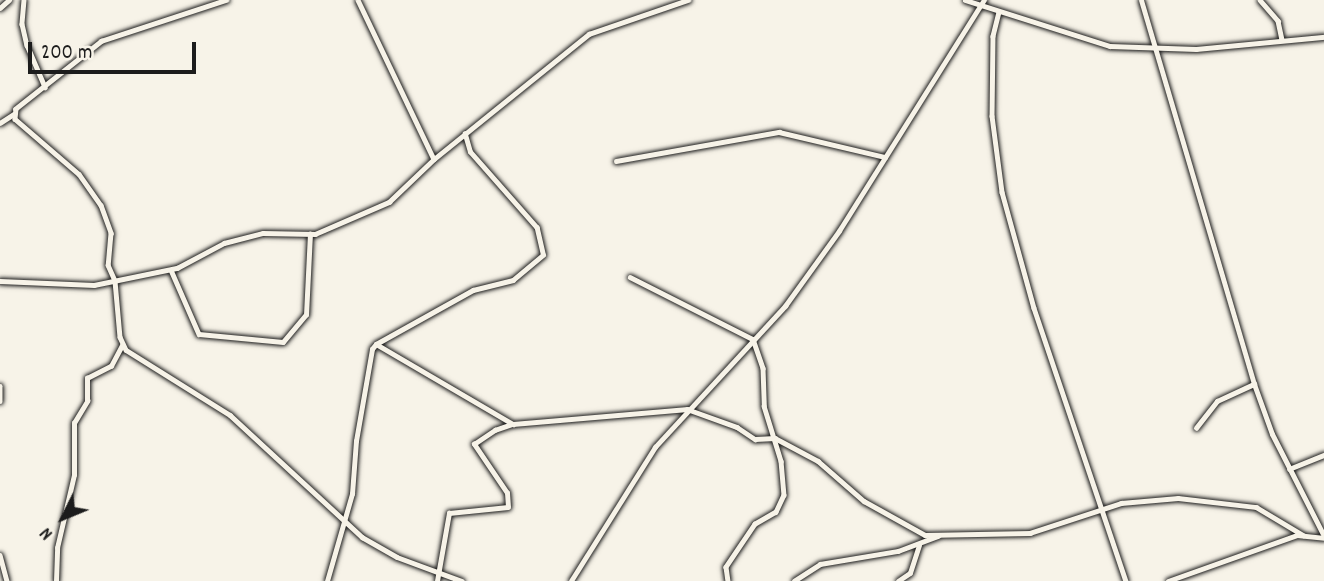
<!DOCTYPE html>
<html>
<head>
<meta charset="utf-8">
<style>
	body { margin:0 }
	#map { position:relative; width:1324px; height:581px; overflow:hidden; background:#f7f3e8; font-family:Dekko,sans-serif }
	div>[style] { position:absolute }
	.roads { filter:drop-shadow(0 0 2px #1c1c1c) drop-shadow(0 0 2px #1c1c1c) }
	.minor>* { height:4.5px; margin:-2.25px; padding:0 2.25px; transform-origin:2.25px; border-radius:2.25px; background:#f7f3e8 }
	.tertiary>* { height:5px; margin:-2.5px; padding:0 2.5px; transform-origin:2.5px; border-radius:2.5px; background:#f7f3e8 }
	span { translate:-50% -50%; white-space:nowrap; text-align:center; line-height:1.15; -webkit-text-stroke:6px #f7f3e8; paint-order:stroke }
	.north { position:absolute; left:28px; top:483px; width:70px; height:70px; -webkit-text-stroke:5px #f7f3e8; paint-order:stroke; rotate:227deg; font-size:19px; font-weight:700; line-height:28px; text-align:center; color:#1c1c1c }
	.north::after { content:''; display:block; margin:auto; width:24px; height:32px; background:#1c1c1c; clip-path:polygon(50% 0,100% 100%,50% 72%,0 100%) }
	.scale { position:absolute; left:28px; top:42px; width:168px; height:32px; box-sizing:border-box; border:4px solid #1c1c1c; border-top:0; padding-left:9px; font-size:21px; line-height:24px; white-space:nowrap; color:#1c1c1c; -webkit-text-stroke:5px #f7f3e8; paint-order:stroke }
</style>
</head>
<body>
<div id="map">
	<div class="roads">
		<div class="minor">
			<i style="left:24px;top:0;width:24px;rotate:95deg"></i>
			<i style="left:22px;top:24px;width:22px;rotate:77deg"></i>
			<i style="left:27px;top:45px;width:46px;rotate:66.8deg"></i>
			<i style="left:227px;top:0;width:132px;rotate:161.8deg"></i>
			<i style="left:102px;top:41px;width:110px;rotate:141.7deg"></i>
			<i style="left:16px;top:109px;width:10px;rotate:96deg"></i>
			<i style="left:15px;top:119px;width:84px;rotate:40.7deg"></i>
			<i style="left:79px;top:174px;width:38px;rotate:55deg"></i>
			<i style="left:101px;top:205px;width:30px;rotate:70deg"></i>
			<i style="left:111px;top:233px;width:32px;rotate:95deg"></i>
			<i style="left:108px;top:265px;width:17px;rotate:66deg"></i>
			<i style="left:115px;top:281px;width:56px;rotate:84.9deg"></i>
			<i style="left:120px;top:337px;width:14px;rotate:65deg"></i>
			<i style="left:126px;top:350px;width:123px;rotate:32deg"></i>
			<i style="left:230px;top:415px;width:180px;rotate:42.7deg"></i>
			<i style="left:362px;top:537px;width:40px;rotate:29.7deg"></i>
			<i style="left:397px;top:557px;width:69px;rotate:20.3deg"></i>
			<i style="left:358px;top:0;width:176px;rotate:64.5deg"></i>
			<i style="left:965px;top:0;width:152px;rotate:17.6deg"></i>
			<i style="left:1110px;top:46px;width:86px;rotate:2deg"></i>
			<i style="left:1196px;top:49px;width:129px;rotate:-5.4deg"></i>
			<i style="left:1260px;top:0;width:28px;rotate:49deg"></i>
			<i style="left:1278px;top:21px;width:19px;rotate:78deg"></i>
			<i style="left:0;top:8px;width:12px;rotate:-42deg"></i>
			<i style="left:999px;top:12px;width:25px;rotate:104deg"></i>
			<i style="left:993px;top:36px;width:80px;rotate:90.7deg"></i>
			<i style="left:992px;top:116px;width:77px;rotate:82.5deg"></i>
			<i style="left:1002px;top:192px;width:120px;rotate:74.6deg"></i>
			<i style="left:1034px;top:308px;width:288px;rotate:71.4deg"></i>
			<i style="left:0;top:123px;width:17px;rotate:-33deg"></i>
			<i style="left:616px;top:161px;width:166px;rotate:-10.1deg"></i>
			<i style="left:779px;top:132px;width:109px;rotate:13.3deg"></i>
			<i style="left:171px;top:270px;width:70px;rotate:66.4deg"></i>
			<i style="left:199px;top:334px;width:84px;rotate:5.4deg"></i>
			<i style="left:283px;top:342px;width:35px;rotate:-50deg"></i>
			<i style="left:306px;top:315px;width:81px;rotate:-87.2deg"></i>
			<i style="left:630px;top:277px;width:138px;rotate:26.8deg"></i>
			<i style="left:753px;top:339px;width:31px;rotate:71deg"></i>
			<i style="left:763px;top:368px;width:38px;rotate:88deg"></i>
			<i style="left:764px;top:406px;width:58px;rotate:72.8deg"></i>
			<i style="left:781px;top:461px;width:34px;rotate:85deg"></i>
			<i style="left:784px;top:495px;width:19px;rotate:115deg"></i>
			<i style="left:776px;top:512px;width:24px;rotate:150deg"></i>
			<i style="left:755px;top:524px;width:52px;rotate:124deg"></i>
			<i style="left:726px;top:567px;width:14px;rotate:82deg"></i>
			<i style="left:0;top:281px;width:94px;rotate:2.4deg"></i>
			<i style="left:94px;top:285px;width:85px;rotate:-11.6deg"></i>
			<i style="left:177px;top:268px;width:53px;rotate:-28deg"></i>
			<i style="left:224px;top:243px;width:40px;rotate:-14.4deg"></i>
			<i style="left:263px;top:233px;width:52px;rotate:1.1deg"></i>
			<i style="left:315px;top:234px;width:81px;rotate:-23.4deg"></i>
			<i style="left:389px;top:202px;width:62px;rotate:-43.7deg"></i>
			<i style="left:434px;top:159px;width:199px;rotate:-38.9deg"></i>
			<i style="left:589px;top:34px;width:105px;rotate:-19deg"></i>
			<i style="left:376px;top:344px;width:111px;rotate:-29.1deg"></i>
			<i style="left:473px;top:290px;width:41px;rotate:-14deg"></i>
			<i style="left:513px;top:280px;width:39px;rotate:-40deg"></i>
			<i style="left:543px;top:255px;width:28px;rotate:-103deg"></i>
			<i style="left:537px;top:228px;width:101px;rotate:-131.4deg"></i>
			<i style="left:470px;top:152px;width:19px;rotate:-106deg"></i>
			<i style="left:0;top:386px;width:15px;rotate:90deg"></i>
			<i style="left:1196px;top:428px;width:34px;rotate:-52deg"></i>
			<i style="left:1217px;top:401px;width:41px;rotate:-24.7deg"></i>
			<i style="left:1289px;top:469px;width:38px;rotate:-22deg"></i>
			<i style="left:0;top:555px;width:27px;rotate:75deg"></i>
			<i style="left:56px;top:581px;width:33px;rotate:-88deg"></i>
			<i style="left:57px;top:548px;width:75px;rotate:-76.9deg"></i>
			<i style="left:74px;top:475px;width:52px;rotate:-90deg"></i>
			<i style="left:74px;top:423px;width:26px;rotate:-59deg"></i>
			<i style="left:87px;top:401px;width:23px;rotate:-90deg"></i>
			<i style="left:87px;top:378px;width:27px;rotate:-27deg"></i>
			<i style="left:111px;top:366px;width:24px;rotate:-62deg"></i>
			<i style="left:327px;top:581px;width:91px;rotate:-74deg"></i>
			<i style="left:352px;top:494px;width:53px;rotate:-85.7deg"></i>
			<i style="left:356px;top:441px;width:93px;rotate:-80.1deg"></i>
			<i style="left:372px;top:349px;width:6px;rotate:-51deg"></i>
			<i style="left:376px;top:344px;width:159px;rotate:30.3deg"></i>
			<i style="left:513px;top:424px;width:175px;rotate:-4.9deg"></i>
			<i style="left:687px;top:409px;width:53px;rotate:19.8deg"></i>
			<i style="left:737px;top:427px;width:22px;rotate:34deg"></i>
			<i style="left:755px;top:439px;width:20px;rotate:-3deg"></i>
			<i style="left:775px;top:438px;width:49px;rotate:28.1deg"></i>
			<i style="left:818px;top:461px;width:61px;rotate:41deg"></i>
			<i style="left:864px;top:501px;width:70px;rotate:29.1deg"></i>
			<i style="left:925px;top:535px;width:105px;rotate:-1.1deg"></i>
			<i style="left:1030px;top:533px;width:96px;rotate:-18.2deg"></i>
			<i style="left:1121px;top:503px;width:57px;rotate:-5deg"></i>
			<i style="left:1178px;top:498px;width:79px;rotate:6.6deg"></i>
			<i style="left:1256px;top:507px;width:55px;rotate:30.8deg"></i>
			<i style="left:437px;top:581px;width:69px;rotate:-80deg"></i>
			<i style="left:449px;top:513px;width:59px;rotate:-5.8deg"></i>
			<i style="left:508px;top:507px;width:14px;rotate:-94deg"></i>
			<i style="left:507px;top:493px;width:59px;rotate:-124deg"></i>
			<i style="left:474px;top:444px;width:25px;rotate:-34deg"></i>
			<i style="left:495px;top:430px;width:18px;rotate:-19deg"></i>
			<i style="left:571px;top:581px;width:158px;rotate:-57.9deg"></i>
			<i style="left:655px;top:447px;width:192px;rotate:-47.3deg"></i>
			<i style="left:785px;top:306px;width:92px;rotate:-54.2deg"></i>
			<i style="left:839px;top:231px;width:273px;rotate:-57.9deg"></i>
			<i style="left:794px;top:581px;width:31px;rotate:-33deg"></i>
			<i style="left:820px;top:564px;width:79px;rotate:-9.5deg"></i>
			<i style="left:898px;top:551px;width:43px;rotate:-20.6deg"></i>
			<i style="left:898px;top:581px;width:14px;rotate:-34deg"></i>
			<i style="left:910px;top:573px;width:29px;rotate:-72deg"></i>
			<i style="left:1168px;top:581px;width:137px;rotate:-19.6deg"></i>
			<i style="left:1297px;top:535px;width:27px;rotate:6deg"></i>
		</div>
		<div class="tertiary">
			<i style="left:1141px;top:0;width:400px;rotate:73.6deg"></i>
			<i style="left:1254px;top:384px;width:53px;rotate:70.2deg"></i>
			<i style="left:1272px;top:434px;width:114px;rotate:63deg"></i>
		</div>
	</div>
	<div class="north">N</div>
	<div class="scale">200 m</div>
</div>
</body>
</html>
